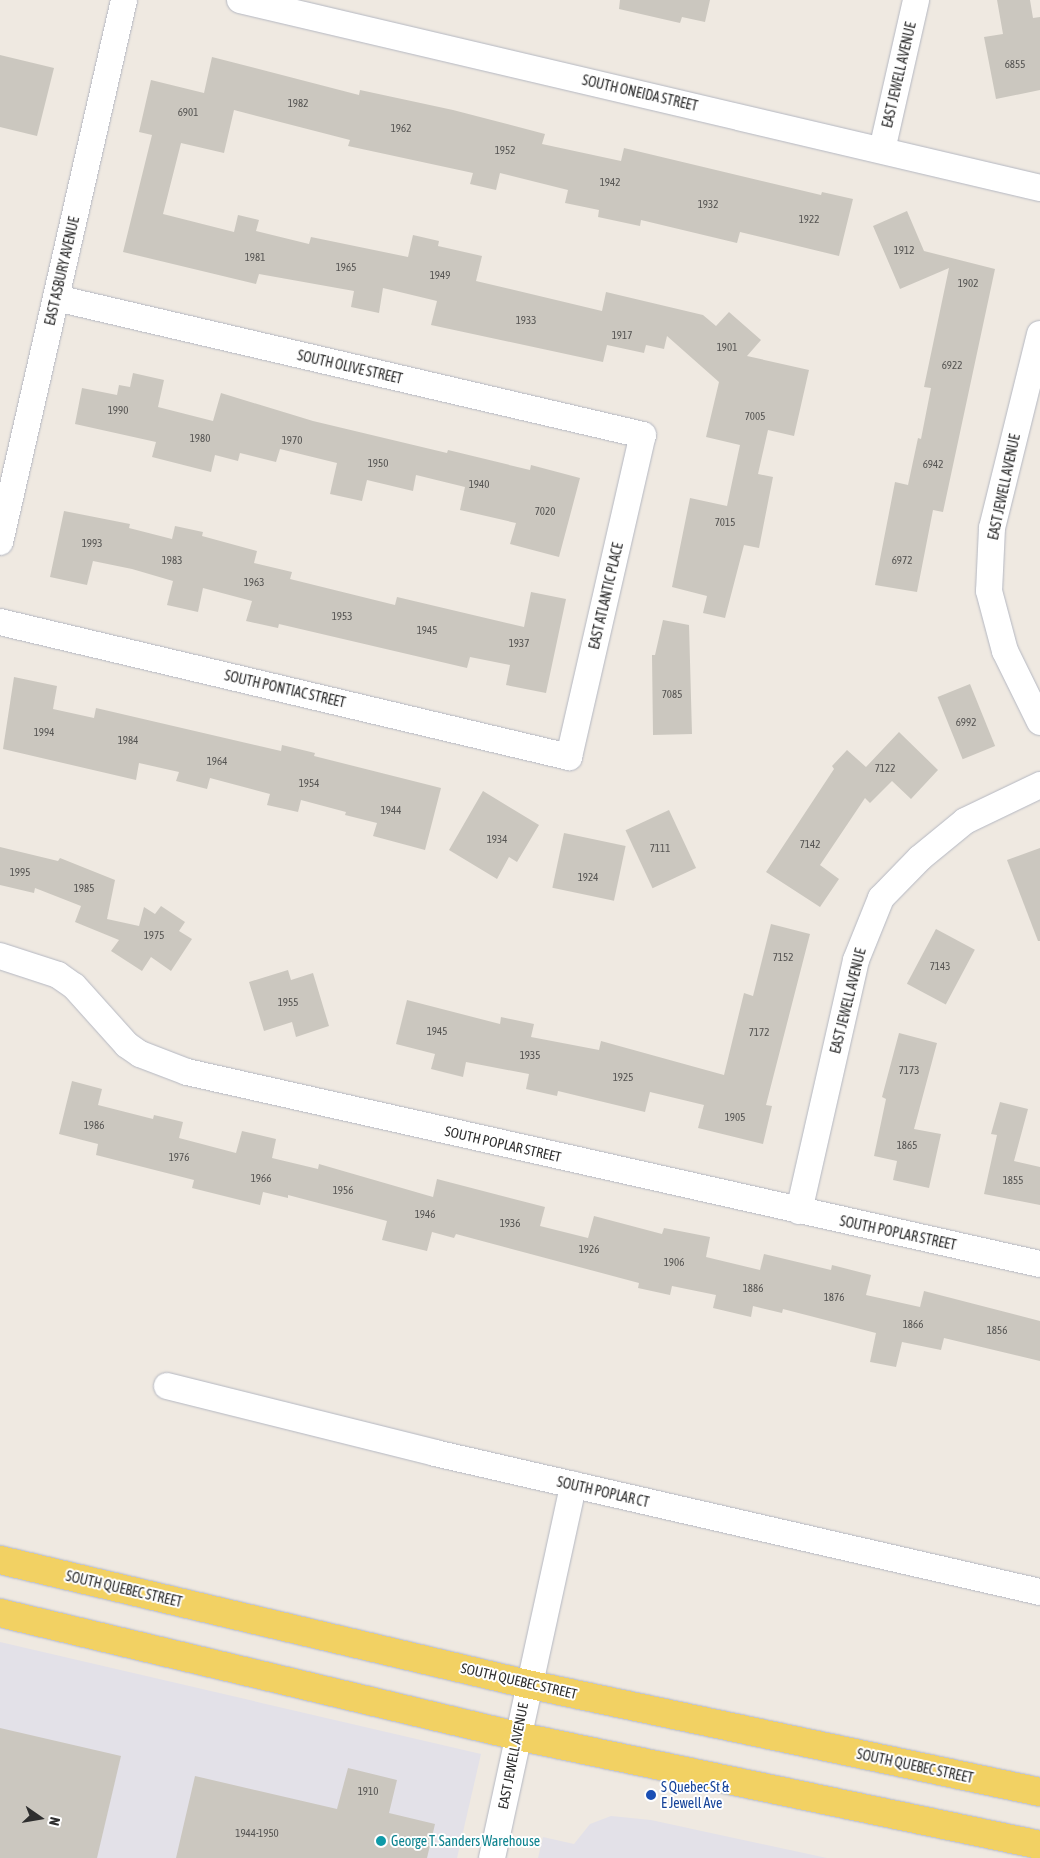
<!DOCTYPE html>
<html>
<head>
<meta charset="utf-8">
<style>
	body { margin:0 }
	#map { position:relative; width:1040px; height:1858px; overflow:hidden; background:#efe9e1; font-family:"Asap Condensed",sans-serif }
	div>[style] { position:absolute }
	.industrial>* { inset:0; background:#e3e1e8 }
	.building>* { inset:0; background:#cbc7bf; transform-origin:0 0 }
	.roads { filter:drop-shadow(0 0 1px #b4b7c1) drop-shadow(0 0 1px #b4b7c1) }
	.minor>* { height:26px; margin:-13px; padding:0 13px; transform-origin:13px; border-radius:13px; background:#fff }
	.major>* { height:28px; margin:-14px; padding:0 14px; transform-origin:14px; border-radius:14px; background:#f2d163 }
	.dots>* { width:14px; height:14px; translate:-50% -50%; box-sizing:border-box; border:2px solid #fff; border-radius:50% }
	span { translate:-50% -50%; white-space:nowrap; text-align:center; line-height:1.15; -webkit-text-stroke:4px #fff; paint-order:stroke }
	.number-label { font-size:11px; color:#555452 }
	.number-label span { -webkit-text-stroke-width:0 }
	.street-label { font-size:14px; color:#2e2e2e }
	.transit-label { font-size:14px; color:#164399 }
	.left { translate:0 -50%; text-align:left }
	.culture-label { font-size:14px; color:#0d838f }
	.north { position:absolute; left:15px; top:1793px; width:50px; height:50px; -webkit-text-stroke:4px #fff; paint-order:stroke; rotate:103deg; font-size:14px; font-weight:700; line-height:20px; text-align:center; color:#2e2e2e }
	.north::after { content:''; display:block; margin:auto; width:18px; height:22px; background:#2e2e2e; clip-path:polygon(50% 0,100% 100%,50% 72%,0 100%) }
</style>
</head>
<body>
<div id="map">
	<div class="industrial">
		<i style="clip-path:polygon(0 1642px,481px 1754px,457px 1858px,0 1858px)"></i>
		<i style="clip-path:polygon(611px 1816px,651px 1820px,827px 1858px,538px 1858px,543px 1837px,574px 1844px,590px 1824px)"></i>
	</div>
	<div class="building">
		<i style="clip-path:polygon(620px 0,710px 0,705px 22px,682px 17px,680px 23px,619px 9px)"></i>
		<i style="clip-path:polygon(997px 0,1030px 0,1033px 18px,1040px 17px,1040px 90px,996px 99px,984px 37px,1003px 34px)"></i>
		<i style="clip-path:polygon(0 55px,54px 68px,37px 136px,0 127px)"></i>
		<i style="clip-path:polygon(212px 57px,359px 95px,360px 90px,453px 110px,545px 134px,542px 144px,621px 161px,624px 148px,821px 195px,822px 192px,853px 199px,839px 256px,740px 232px,737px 243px,641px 220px,640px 226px,598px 217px,599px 210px,565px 203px,568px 190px,500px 173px,496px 190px,470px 184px,473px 173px,348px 146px,350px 140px,234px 110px,224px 153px,181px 143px,163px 214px,234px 232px,238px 215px,259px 220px,256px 231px,309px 244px,311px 237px,408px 257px,413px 235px,439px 241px,438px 246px,482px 256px,476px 281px,602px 311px,606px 292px,703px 315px,716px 326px,729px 312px,761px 340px,747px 356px,809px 370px,794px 436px,768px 430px,758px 474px,773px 477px,759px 548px,744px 545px,725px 618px,703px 613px,707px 596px,672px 587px,690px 498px,727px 506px,740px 445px,706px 437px,719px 382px,667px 336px,664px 349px,646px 345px,644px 353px,607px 345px,603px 362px,431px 325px,437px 301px,383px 288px,379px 313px,351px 307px,354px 291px,259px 274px,256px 284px,123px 252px,152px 135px,139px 132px,151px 80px,204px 93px)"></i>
		<i style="clip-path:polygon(907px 211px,924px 251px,995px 269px,943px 512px,933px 510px,917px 592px,875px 585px,895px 482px,908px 485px,918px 438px,921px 439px,931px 388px,924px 387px,949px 268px,900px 289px,873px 226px)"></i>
		<i style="clip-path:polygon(133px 373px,164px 380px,158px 407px,213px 421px,221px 393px,313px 421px,447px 453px,448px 450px,530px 470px,531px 465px,580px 478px,559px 557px,510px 544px,516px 523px,460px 510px,465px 487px,416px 475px,413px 491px,367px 480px,362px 501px,330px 494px,337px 463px,280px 449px,276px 462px,240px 453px,238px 461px,215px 455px,211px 472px,152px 457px,156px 442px,75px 424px,82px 388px,117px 395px,119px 385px,130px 387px)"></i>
		<i style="clip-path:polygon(64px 511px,130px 524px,129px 528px,172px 539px,175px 526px,203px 532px,202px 536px,257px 551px,254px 563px,292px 572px,290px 579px,395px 605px,397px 597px,524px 627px,531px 592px,566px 599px,546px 693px,506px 685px,510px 665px,470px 657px,467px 668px,279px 624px,278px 628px,246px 621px,252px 601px,203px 588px,198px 612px,167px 605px,173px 581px,132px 569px,93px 561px,87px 585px,50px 577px)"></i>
		<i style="clip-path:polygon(663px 620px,689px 625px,692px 734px,653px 735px,652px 655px,655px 655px)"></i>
		<i style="clip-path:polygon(14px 677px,57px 686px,53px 709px,94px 718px,96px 708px,281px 751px,282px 745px,315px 753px,314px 756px,441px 788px,425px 850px,373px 836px,377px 823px,345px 815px,346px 812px,301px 800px,298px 812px,267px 805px,270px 794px,210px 778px,207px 789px,176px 781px,179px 772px,139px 763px,136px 780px,3px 749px)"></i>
		<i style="left:970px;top:684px;width:67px;height:35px;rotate:68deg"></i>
		<i style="clip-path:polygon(899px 732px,938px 770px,911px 799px,892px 781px,870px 803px,865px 798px,820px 865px,839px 879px,820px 907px,766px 872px,834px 769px,832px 766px,847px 750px,866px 767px)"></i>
		<i style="clip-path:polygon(483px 791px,539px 825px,517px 862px,509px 857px,497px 879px,449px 850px)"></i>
		<i style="left:669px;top:810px;width:64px;height:48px;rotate:65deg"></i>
		<i style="left:564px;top:833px;width:63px;height:56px;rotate:12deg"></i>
		<i style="clip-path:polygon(0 847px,58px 861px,60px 858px,115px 880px,107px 919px,139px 926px,144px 907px,155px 914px,161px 906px,185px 922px,179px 931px,192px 939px,171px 971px,151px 957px,142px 971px,111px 951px,119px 940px,75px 922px,81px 906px,35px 888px,34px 893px,0 885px)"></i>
		<i style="clip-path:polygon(1040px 848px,1040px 941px,1038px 941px,1007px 860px)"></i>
		<i style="clip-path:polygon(771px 924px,810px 934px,766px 1105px,772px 1106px,763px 1144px,698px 1128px,704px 1105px,650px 1092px,645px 1112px,558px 1091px,557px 1096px,526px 1089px,529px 1074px,466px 1062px,463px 1077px,431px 1069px,435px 1054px,396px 1044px,407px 1000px,500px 1024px,501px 1017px,534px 1024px,531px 1037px,599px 1050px,601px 1041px,724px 1075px,744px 993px,753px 996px)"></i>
		<i style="left:936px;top:929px;width:44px;height:62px;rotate:28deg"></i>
		<i style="clip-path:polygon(288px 970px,291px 980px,313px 973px,329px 1026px,296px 1037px,292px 1022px,264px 1031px,249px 982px)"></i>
		<i style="clip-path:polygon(899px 1033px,937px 1043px,914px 1129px,941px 1134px,929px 1188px,893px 1180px,897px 1161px,874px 1156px,886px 1099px,882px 1097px)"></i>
		<i style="clip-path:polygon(72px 1081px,102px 1089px,98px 1105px,153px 1119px,154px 1115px,183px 1122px,179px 1138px,236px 1153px,242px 1131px,276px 1139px,272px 1158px,318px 1169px,319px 1164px,433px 1197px,437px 1179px,545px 1207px,540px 1226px,588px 1238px,594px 1216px,662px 1234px,664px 1228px,710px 1237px,706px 1257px,760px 1270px,764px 1254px,831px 1270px,832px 1265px,871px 1275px,866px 1295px,920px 1307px,924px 1291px,1040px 1321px,1040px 1361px,944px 1338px,941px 1350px,902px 1342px,896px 1367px,870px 1362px,876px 1333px,783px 1309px,782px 1313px,753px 1306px,751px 1317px,713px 1308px,716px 1295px,672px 1286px,670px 1295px,638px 1288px,639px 1283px,456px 1234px,454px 1238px,432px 1232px,427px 1251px,382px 1240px,387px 1221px,288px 1195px,288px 1198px,263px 1192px,260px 1205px,192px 1188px,194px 1180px,96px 1155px,98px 1144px,59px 1134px)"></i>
		<i style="clip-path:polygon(1000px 1102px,1028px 1109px,1014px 1161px,1040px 1167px,1040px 1205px,984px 1194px,997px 1135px,991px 1134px)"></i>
		<i style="clip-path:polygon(0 1728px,121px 1756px,97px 1858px,0 1858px)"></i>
		<i style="clip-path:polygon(348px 1768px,397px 1780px,389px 1813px,435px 1824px,427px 1858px,176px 1858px,195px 1776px,337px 1809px)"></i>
	</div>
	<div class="roads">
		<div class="minor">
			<i style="left:240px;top:0;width:822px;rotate:13.22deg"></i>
			<i style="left:882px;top:150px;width:154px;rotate:-77.2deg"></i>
			<i style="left:1040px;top:334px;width:200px;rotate:103.9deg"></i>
			<i style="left:992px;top:528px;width:63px;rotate:92.7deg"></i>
			<i style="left:989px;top:591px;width:62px;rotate:75.1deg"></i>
			<i style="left:1005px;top:651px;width:79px;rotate:63.8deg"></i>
			<i style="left:0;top:542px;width:556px;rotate:-77.11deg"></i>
			<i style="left:0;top:622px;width:585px;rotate:13.35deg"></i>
			<i style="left:569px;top:757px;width:330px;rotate:-77.1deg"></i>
			<i style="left:643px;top:435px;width:603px;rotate:-166.86deg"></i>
			<i style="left:0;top:956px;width:61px;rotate:18.1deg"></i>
			<i style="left:58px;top:975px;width:19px;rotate:35deg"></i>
			<i style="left:74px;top:986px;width:79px;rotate:48.1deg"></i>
			<i style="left:127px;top:1045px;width:16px;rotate:35deg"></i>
			<i style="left:140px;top:1054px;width:50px;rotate:21deg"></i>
			<i style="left:187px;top:1072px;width:874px;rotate:12.69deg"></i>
			<i style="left:799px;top:1211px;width:257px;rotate:-77.2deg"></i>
			<i style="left:856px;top:960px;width:67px;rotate:-68deg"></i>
			<i style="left:881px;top:898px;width:56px;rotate:-45.7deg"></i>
			<i style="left:920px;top:858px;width:58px;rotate:-39.4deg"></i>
			<i style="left:965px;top:821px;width:83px;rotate:-25.6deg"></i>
			<i style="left:167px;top:1386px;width:276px;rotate:14deg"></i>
			<i style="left:435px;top:1453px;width:621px;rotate:12.94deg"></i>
			<i style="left:492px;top:1858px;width:382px;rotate:-77.7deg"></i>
		</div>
		<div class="major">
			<i style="left:0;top:1560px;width:541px;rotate:13.24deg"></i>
			<i style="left:527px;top:1684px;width:524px;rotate:11.89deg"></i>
			<i style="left:0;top:1613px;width:531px;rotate:13.38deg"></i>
			<i style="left:517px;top:1736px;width:534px;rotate:11.77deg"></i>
		</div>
	</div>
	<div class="dots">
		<i style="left:651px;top:1795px;background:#1a4fb4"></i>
		<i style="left:381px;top:1841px;background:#0f9aa8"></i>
	</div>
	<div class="number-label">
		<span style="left:1015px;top:64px">6855</span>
		<span style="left:298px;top:103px">1982</span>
		<span style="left:188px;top:112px">6901</span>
		<span style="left:401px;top:128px">1962</span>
		<span style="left:505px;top:150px">1952</span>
		<span style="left:610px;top:182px">1942</span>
		<span style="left:708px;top:204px">1932</span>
		<span style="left:809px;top:219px">1922</span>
		<span style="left:904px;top:250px">1912</span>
		<span style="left:255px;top:257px">1981</span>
		<span style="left:346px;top:267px">1965</span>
		<span style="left:440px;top:275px">1949</span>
		<span style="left:968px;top:283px">1902</span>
		<span style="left:526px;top:320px">1933</span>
		<span style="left:622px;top:335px">1917</span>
		<span style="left:727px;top:347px">1901</span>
		<span style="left:952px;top:365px">6922</span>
		<span style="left:118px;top:410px">1990</span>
		<span style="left:755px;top:416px">7005</span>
		<span style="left:200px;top:438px">1980</span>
		<span style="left:292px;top:440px">1970</span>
		<span style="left:378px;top:463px">1950</span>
		<span style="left:933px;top:464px">6942</span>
		<span style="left:479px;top:484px">1940</span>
		<span style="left:545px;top:511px">7020</span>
		<span style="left:725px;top:522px">7015</span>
		<span style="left:92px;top:543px">1993</span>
		<span style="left:172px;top:560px">1983</span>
		<span style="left:902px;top:560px">6972</span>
		<span style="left:254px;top:582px">1963</span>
		<span style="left:342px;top:616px">1953</span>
		<span style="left:427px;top:630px">1945</span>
		<span style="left:519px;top:643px">1937</span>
		<span style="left:672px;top:694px">7085</span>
		<span style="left:966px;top:722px">6992</span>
		<span style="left:44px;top:732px">1994</span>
		<span style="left:128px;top:740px">1984</span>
		<span style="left:217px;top:761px">1964</span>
		<span style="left:885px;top:768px">7122</span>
		<span style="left:309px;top:783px">1954</span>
		<span style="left:391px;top:810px">1944</span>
		<span style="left:497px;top:839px">1934</span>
		<span style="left:810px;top:844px">7142</span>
		<span style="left:660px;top:848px">7111</span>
		<span style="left:20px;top:872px">1995</span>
		<span style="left:588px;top:877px">1924</span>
		<span style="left:84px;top:888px">1985</span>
		<span style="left:154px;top:935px">1975</span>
		<span style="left:783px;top:957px">7152</span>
		<span style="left:940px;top:966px">7143</span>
		<span style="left:288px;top:1002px">1955</span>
		<span style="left:437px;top:1031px">1945</span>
		<span style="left:759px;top:1032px">7172</span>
		<span style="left:530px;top:1055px">1935</span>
		<span style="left:909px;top:1070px">7173</span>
		<span style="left:623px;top:1077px">1925</span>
		<span style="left:735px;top:1117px">1905</span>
		<span style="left:94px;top:1125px">1986</span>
		<span style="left:907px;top:1145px">1865</span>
		<span style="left:179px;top:1157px">1976</span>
		<span style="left:261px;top:1178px">1966</span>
		<span style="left:1013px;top:1180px">1855</span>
		<span style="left:343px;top:1190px">1956</span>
		<span style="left:425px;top:1214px">1946</span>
		<span style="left:510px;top:1223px">1936</span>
		<span style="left:589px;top:1249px">1926</span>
		<span style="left:674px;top:1262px">1906</span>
		<span style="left:753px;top:1288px">1886</span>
		<span style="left:834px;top:1297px">1876</span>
		<span style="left:913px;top:1324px">1866</span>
		<span style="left:997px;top:1330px">1856</span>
		<span style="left:368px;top:1791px">1910</span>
		<span style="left:257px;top:1833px">1944-1950</span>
	</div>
	<div class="street-label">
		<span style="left:899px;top:75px;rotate:-77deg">EAST JEWELL AVENUE</span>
		<span style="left:640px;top:93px;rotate:13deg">SOUTH ONEIDA STREET</span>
		<span style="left:62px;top:271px;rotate:-77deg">EAST ASBURY AVENUE</span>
		<span style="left:350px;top:367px;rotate:13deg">SOUTH OLIVE STREET</span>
		<span style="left:1004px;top:487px;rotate:-78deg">EAST JEWELL AVENUE</span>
		<span style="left:606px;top:596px;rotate:-77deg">EAST ATLANTIC PLACE</span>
		<span style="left:285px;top:689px;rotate:13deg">SOUTH PONTIAC STREET</span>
		<span style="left:848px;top:1001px;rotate:-76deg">EAST JEWELL AVENUE</span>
		<span style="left:503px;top:1144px;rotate:13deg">SOUTH POPLAR STREET</span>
		<span style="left:898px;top:1233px;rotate:12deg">SOUTH POPLAR STREET</span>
		<span style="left:603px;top:1492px;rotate:13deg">SOUTH POPLAR CT</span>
		<span style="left:124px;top:1589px;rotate:13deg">SOUTH QUEBEC STREET</span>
		<span style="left:519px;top:1681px;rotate:13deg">SOUTH QUEBEC STREET</span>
		<span style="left:513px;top:1756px;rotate:-79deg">EAST JEWELL AVENUE</span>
		<span style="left:915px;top:1766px;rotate:12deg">SOUTH QUEBEC STREET</span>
	</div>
	<div class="transit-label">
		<span class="left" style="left:661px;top:1795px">S Quebec St &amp;<br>E Jewell Ave</span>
	</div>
	<div class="culture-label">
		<span class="left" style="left:391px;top:1841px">George T. Sanders Warehouse</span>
	</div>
	<div class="north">N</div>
</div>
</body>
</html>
